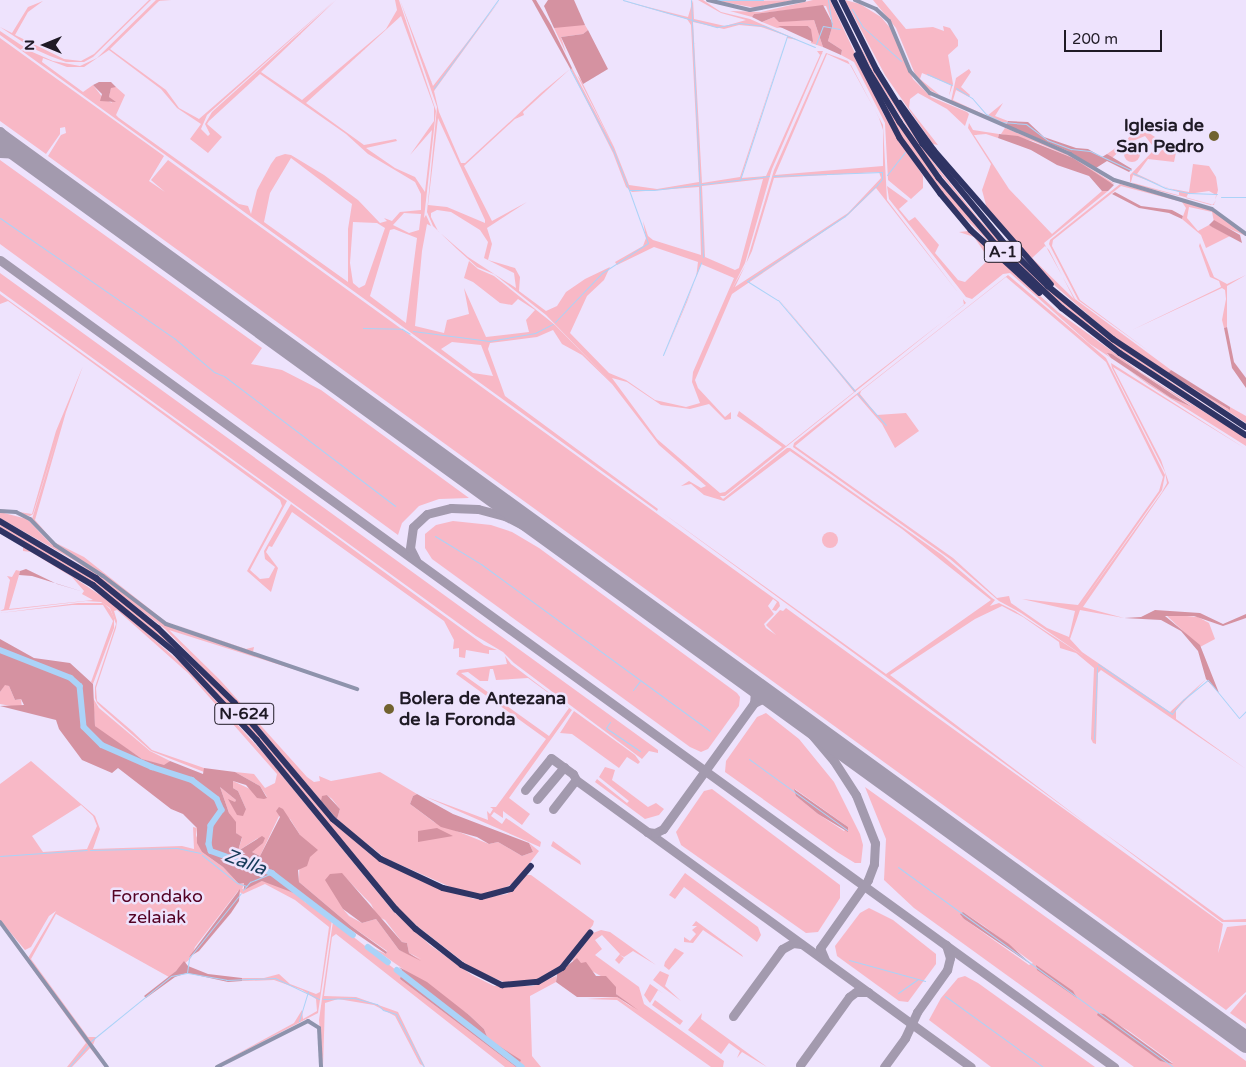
<!DOCTYPE html>
<html>
<head>
<meta charset="utf-8">
<style>
	body { margin:0 }
	#map { position:relative; width:1246px; height:1067px; overflow:hidden; background:#eee3fd; font-family:"Varela Round",sans-serif }
	div>[style] { position:absolute }
	.green>* { inset:0; background:#f8b8c6 }
	.round { border-radius:50% }
	.forest>* { inset:0; background:#d592a1 }
	.stream>* { height:1px; margin:-0.5px; padding:0 0.5px; transform-origin:0.5px; border-radius:0.5px; background:#abd3f8 }
	.river>* { height:5.5px; margin:-2.75px; padding:0 2.75px; transform-origin:2.75px; border-radius:2.75px; background:#abd3f8 }
	.taxiway>* { height:9px; margin:-4.5px; padding:0 4.5px; transform-origin:4.5px; border-radius:4.5px; background:#a39aae }
	.runway>* { height:21px; margin:-10.5px; padding:0 10.5px; transform-origin:10.5px; border-radius:10.5px; background:#a39aae }
	.minor>* { height:4px; margin:-2px; padding:0 2px; transform-origin:2px; border-radius:2px; background:#8e93ac }
	.highway>* { height:5.5px; margin:-2.75px; padding:0 2.75px; transform-origin:2.75px; border-radius:2.75px; background:#2f3464 }
	.dots>* { width:14px; height:14px; translate:-50% -50%; box-sizing:border-box; border:2px solid #eee3fd; border-radius:50% }
	span { translate:-50% -50%; white-space:nowrap; text-align:center; line-height:1.15; -webkit-text-stroke:5px #eee3fd; paint-order:stroke }
	.shield-label span { padding:1px 4px; background:#eee3fd; border:1px solid; border-radius:4px; -webkit-text-stroke-width:0 }
	.shield-label { font-size:16px; color:#1f1a25; font-weight:700 }
	.poi-label { font-size:18px; color:#1f1a25; font-weight:700 }
	.right { translate:-100% -50%; text-align:right }
	.left { translate:0 -50%; text-align:left }
	.park-label { font-size:18px; color:#540224 }
	.water-label { font-size:19px; color:#153958; font-style:italic }
	.north { position:absolute; left:20px; top:20px; width:50px; height:50px; -webkit-text-stroke:4px #eee3fd; paint-order:stroke; rotate:270deg; font-size:14px; font-weight:700; line-height:20px; text-align:center; color:#1f1a25 }
	.north::after { content:''; display:block; margin:auto; width:18px; height:22px; background:#1f1a25; clip-path:polygon(50% 0,100% 100%,50% 72%,0 100%) }
	.scale { position:absolute; left:1064px; top:30px; width:98px; height:22px; box-sizing:border-box; border:2px solid #1f1a25; border-top:0; padding-left:6px; font-size:15px; line-height:18px; white-space:nowrap; color:#1f1a25; -webkit-text-stroke:4px #eee3fd; paint-order:stroke }
</style>
</head>
<body>
<div id="map">
	<div class="green">
		<i style="clip-path:polygon(149px 0,151px 0,93px 57px,84px 62px,66px 62px,50px 56px,32px 48px,0 27px,12px 33px,28px 7px,43px 1px,28px 12px,15px 35px,64px 59px,81px 61px,94px 54px)"></i>
		<i style="clip-path:polygon(evenodd,156px 0,160px 0,110px 49px,166px 90px,179px 108px,199px 119px,335px 0,207px 115px,201px 129px,208px 136px,210px 134px,205px 124px,212px 112px,336px 0,261px 72px,302px 100px,386px 29px,397px 10px,395px 0,399px 0,436px 111px,424px 218px,426px 215px,431px 226px,427px 224px,422px 251px,415px 326px,444px 333px,447px 320px,469px 314px,464px 288px,486px 337px,529px 332px,526px 320px,535px 310px,518px 299px,512px 305px,500px 303px,473px 282px,464px 278px,469px 261px,478px 269px,494px 276px,555px 325px,614px 385px,546px 315px,503px 281px,494px 274px,477px 267px,457px 249px,433px 226px,427px 212px,437px 107px,400px 0,433px 86px,500px 0,434px 91px,439px 112px,461px 163px,465px 163px,541px 93px,570px 69px,523px 112px,524px 115px,515px 119px,464px 166px,492px 221px,527px 202px,487px 228px,492px 244px,488px 260px,515px 268px,520px 277px,519px 291px,546px 311px,557px 306px,566px 292px,585px 279px,610px 267px,604px 280px,587px 296px,570px 333px,609px 373px,626px 380px,655px 400px,686px 407px,700px 403px,692px 382px,693px 372px,734px 278px,701px 264px,687px 302px,664px 356px,696px 278px,698px 262px,654px 247px,617px 265px,615px 262px,643px 246px,646px 238px,643px 221px,648px 236px,653px 240px,701px 255px,699px 187px,632px 192px,626px 187px,613px 153px,571px 70px,572px 68px,614px 148px,577px 75px,581px 80px,614px 147px,629px 185px,657px 189px,699px 182px,691px 25px,687px 19px,620px 0,688px 17px,693px 0,694px 19px,725px 26px,746px 20px,721px 13px,698px 0,703px 0,721px 12px,750px 19px,798px 40px,787px 38px,787px 36px,761px 27px,739px 25px,724px 29px,693px 22px,702px 183px,740px 177px,785px 42px,741px 178px,766px 176px,820px 55px,817px 51px,823px 51px,772px 169px,745px 263px,732px 289px,746px 264px,774px 170px,826px 53px,848px 61px,883px 125px,887px 200px,966px 303px,725px 496px,720px 496px,723px 499px,787px 448px,790px 448px,942px 555px,992px 598px,995px 600px,990px 606px,999px 603px,1015px 611px,1085px 657px,1021px 613px,999px 601px,950px 559px,793px 447px,794px 443px,1008px 275px,1106px 358px,1165px 475px,1162px 490px,1077px 610px,1162px 492px,1167px 483px,1165px 472px,1112px 368px,1111px 363px,1246px 449px,1113px 367px,1161px 460px,1169px 483px,1083px 607px,1124px 618px,1080px 610px,1070px 639px,1082px 652px,1170px 712px,1206px 679px,1176px 710px,1176px 719px,1246px 769px,1101px 670px,1098px 673px,1096px 744px,1093px 743px,1091px 739px,1094px 668px,1076px 653px,1060px 648px,1059px 642px,1023px 617px,1002px 606px,975px 619px,890px 675px,1091px 827px,660px 511px,886px 674px,991px 600px,902px 529px,790px 451px,724px 501px,704px 495px,691px 484px,681px 486px,689px 481px,701px 488px,706px 486px,659px 445px,612px 384px,582px 355px,562px 344px,553px 330px,537px 337px,490px 343px,488px 349px,505px 396px,658px 509px,657px 511px,0 35px,0 31px,30px 51px,53px 61px,80px 66px,97px 58px,156px 0,401px 16px,434px 107px,434px 121px,410px 155px,432px 130px,425px 192px,415px 177px,395px 168px,366px 148px,397px 141px,396px 139px,364px 145px,306px 103px,401px 16px,156px 0,109px 50px,161px 89px,177px 108px,201px 124px,190px 139px,208px 153px,222px 137px,207px 124px,209px 121px,260px 74px,346px 134px,368px 154px,415px 182px,421px 194px,421px 210px,400px 212px,392px 221px,384px 218px,387px 221px,380px 223px,358px 200px,324px 175px,291px 155px,285px 154px,276px 157px,271px 164px,257px 190px,251px 214px,248px 206px,239px 204px,119px 118px,116px 115px,125px 95px,116px 87px,111px 87px,109px 97px,112px 103px,103px 98px,93px 85px,83px 92px,42px 62px,43px 58px,67px 67px,84px 67px,109px 50px,156px 0,827px 54px,851px 65px,879px 118px,883px 130px,883px 166px,775px 175px,827px 54px,156px 0,438px 118px,485px 220px,485px 223px,447px 207px,428px 205px,438px 118px,156px 0,291px 158px,352px 204px,348px 229px,348px 282px,264px 222px,270px 193px,291px 158px,156px 0,879px 172px,881px 178px,848px 213px,735px 287px,752px 251px,774px 178px,879px 172px,156px 0,763px 179px,739px 268px,735px 270px,705px 257px,702px 186px,763px 179px,156px 0,876px 188px,963px 299px,964px 305px,855px 390px,777px 297px,854px 392px,786px 446px,739px 411px,737px 416px,782px 447px,725px 492px,720px 493px,657px 439px,612px 378px,627px 382px,661px 405px,690px 409px,709px 404px,725px 420px,731px 419px,731px 412px,725px 417px,698px 388px,695px 380px,732px 294px,848px 215px,876px 188px,156px 0,437px 210px,451px 212px,480px 230px,488px 242px,484px 258px,514px 273px,516px 288px,468px 257px,438px 231px,431px 217px,431px 213px,437px 210px,156px 0,404px 213px,421px 214px,419px 230px,409px 233px,393px 225px,404px 213px,156px 0,353px 222px,377px 223px,385px 228px,365px 285px,359px 288px,353px 283px,350px 263px,353px 222px,156px 0,394px 229px,417px 238px,406px 323px,370px 296px,390px 230px,394px 229px,156px 0,1006px 277px,1106px 362px,1163px 477px,1159px 491px,1078px 605px,1022px 599px,1075px 611px,1069px 637px,1047px 628px,1011px 603px,1009px 596px,997px 598px,953px 558px,795px 446px,857px 395px,882px 424px,895px 448px,919px 431px,906px 413px,877px 415px,860px 394px,861px 391px,1006px 277px,156px 0,452px 342px,481px 345px,493px 376px,473px 373px,441px 349px,452px 342px)"></i>
		<i style="clip-path:polygon(713px 0,752px 1px,794px 0,756px 8px)"></i>
		<i style="clip-path:polygon(813px 0,830px 0,884px 115px,923px 176px,923px 188px,911px 199px,888px 180px,885px 123px,854px 62px,841px 55px,842px 50px,828px 41px,833px 24px,826px 6px,754px 14px,752px 17px,730px 11px,761px 12px)"></i>
		<i style="clip-path:polygon(845px 0,860px 4px,881px 17px,891px 29px,913px 79px,931px 97px,967px 112px,969px 114px,965px 126px,947px 109px,918px 93px,910px 99px,909px 108px,938px 145px,933px 144px,885px 75px)"></i>
		<i style="clip-path:polygon(873px 0,882px 0,906px 29px,933px 27px,944px 31px,943px 26px,950px 28px,958px 40px,958px 46px,948px 55px,953px 84px,949px 96px,951px 85px,922px 73px,920px 79px,941px 96px,928px 89px,915px 74px,896px 28px)"></i>
		<i style="clip-path:polygon(774px 17px,779px 21px,814px 20px,823px 47px,811px 43px,811px 29px,808px 26px,777px 28px,762px 22px)"></i>
		<i style="clip-path:polygon(558px 25px,585px 25px,588px 30px,583px 34px,561px 37px,566px 53px,554px 28px)"></i>
		<i style="clip-path:polygon(0 38px,164px 156px,149px 181px,165px 192px,151px 180px,168px 160px,779px 602px,780px 606px,776px 611px,772px 610px,777px 602px,773px 599px,768px 606px,774px 614px,764px 624px,766px 628px,776px 635px,766px 625px,780px 610px,783px 611px,786px 608px,1223px 924px,1218px 953px,1227px 927px,1246px 925px,1246px 992px,1226px 1010px,48px 156px,61px 135px,66px 133px,65px 127px,60px 128px,60px 134px,46px 154px,0 121px)"></i>
		<i style="clip-path:polygon(858px 43px,930px 158px,978px 218px,1021px 263px,1104px 336px,1246px 433px,1148px 371px,1080px 320px,1036px 281px,989px 234px,928px 159px,876px 78px)"></i>
		<i style="clip-path:polygon(969px 69px,971px 72px,961px 87px,970px 95px,969px 97px,956px 90px,953px 100px,987px 116px,1003px 103px,995px 116px,1008px 121px,1006px 125px,951px 101px,956px 78px)"></i>
		<i style="clip-path:polygon(882px 100px,940px 184px,1014px 267px,947px 200px,905px 142px)"></i>
		<i style="clip-path:polygon(1142px 119px,1154px 128px,1149px 133px,1155px 137px,1152px 145px,1145px 136px,1128px 143px,1112px 158px,1107px 154px,1127px 140px)"></i>
		<i style="clip-path:polygon(evenodd,969px 123px,973px 130px,999px 134px,998px 138px,986px 134px,974px 135px,1009px 189px,1052px 234px,1102px 191px,1108px 191px,1044px 243px,1075px 299px,1171px 370px,1169px 372px,1228px 409px,1230px 407px,1246px 416px,1246px 423px,1116px 339px,1053px 284px,987px 209px,982px 190px,991px 164px,968px 128px,969px 123px,1045px 246px,1049px 250px,1074px 299px,1032px 258px,1045px 246px)"></i>
		<i style="clip-path:polygon(1005px 128px,1064px 152px,1115px 184px,1106px 182px,1073px 158px,1033px 141px,1001px 134px)"></i>
		<i style="clip-path:polygon(evenodd,1168px 141px,1178px 143px,1174px 162px,1148px 159px,1137px 174px,1167px 188px,1189px 192px,1193px 164px,1209px 166px,1216px 177px,1218px 190px,1214px 205px,1130px 182px,1130px 175px,1152px 152px,1158px 155px,1168px 141px,1133px 175px,1179px 192px,1179px 196px,1136px 185px,1131px 182px,1133px 175px,1168px 141px,1209px 191px,1216px 195px,1215px 203px,1211px 205px,1186px 198px,1188px 194px,1209px 191px)"></i>
		<i class="round" style="left:1124px;top:146px;width:16px;height:16px"></i>
		<i style="clip-path:polygon(0 160px,262px 348px,251px 364px,282px 370px,321px 390px,469px 498px,439px 499px,419px 506px,402px 523px,398px 535px,0 244px)"></i>
		<i style="clip-path:polygon(1120px 184px,1213px 210px,1246px 236px,1214px 222px,1212px 212px,1189px 207px,1187px 218px,1198px 231px,1209px 225px,1230px 236px,1206px 248px,1201px 235px,1182px 219px,1186px 208px,1182px 202px,1121px 186px,1053px 240px,1052px 246px,1080px 300px,1150px 352px,1078px 300px,1049px 244px,1050px 240px)"></i>
		<i style="clip-path:polygon(887px 186px,908px 201px,899px 209px,909px 221px,915px 217px,939px 245px,935px 253px,958px 280px,965px 282px,989px 259px,974px 237px,959px 232px,968px 231px,1058px 312px,1142px 373px,1246px 438px,1246px 446px,1149px 385px,1127px 369px,1171px 398px,1192px 407px,1190px 405px,1112px 354px,1107px 354px,1111px 358px,1090px 344px,1010px 273px,1003px 274px,972px 299px,966px 297px,889px 199px)"></i>
		<i style="clip-path:polygon(1200px 243px,1214px 277px,1227px 284px,1246px 275px,1227px 286px,1227px 327px,1224px 328px,1222px 320px,1226px 299px,1225px 290px,1222px 288px,1130px 331px,1221px 287px,1219px 281px,1210px 277px,1199px 246px)"></i>
		<i style="clip-path:polygon(0 273px,658px 750px,658px 753px,649px 751px,642px 759px,514px 663px,503px 652px,476px 636px,0 291px)"></i>
		<i style="clip-path:polygon(0 294px,287px 501px,250px 570px,260px 579px,269px 578px,275px 567px,265px 559px,264px 551px,291px 504px,484px 645px,497px 650px,489px 650px,489px 654px,466px 650px,465px 658px,459px 657px,459px 648px,453px 649px,454px 640px,444px 621px,292px 512px,272px 547px,269px 546px,266px 552px,278px 568px,271px 592px,247px 571px,282px 506px,280px 500px,8px 301px,0 304px)"></i>
		<i style="clip-path:polygon(83px 366px,66px 412px,35px 520px,54px 542px,84px 557px,165px 621px,246px 649px,254px 647px,253px 652px,162px 620px,89px 565px,54px 542px,46px 535px,32px 519px,59px 432px,33px 514px,30px 516px,0 509px,32px 514px,56px 431px)"></i>
		<i style="clip-path:polygon(0 512px,27px 519px,50px 543px,103px 578px,166px 625px,331px 681px,169px 630px,220px 680px,307px 777px,314px 782px,320px 781px,319px 776px,331px 781px,380px 772px,417px 794px,413px 796px,410px 804px,434px 822px,489px 844px,498px 842px,522px 856px,533px 852px,529px 843px,539px 851px,514px 883px,493px 894px,477px 894px,455px 889px,385px 858px,342px 824px,337px 819px,340px 809px,332px 799px,327px 795px,321px 801px,246px 712px,165px 629px,77px 562px,0 518px)"></i>
		<i style="clip-path:polygon(453px 521px,491px 525px,512px 532px,539px 548px,737px 693px,740px 697px,739px 706px,708px 749px,701px 752px,690px 747px,432px 559px,425px 548px,425px 534px,436px 525px)"></i>
		<i style="clip-path:polygon(0 524px,96px 581px,142px 616px,234px 706px,329px 818px,371px 855px,419px 880px,474px 899px,507px 894px,526px 875px,531px 875px,594px 921px,593px 925px,561px 966px,536px 980px,506px 983px,471px 968px,417px 926px,397px 907px,256px 736px,175px 649px,94px 584px,0 527px)"></i>
		<i class="round" style="left:822px;top:532px;width:16px;height:16px"></i>
		<i style="clip-path:polygon(evenodd,0 534px,58px 567px,115px 605px,182px 664px,266px 756px,393px 911px,430px 945px,472px 975px,494px 986px,533px 986px,556px 976px,556px 982px,530px 996px,532px 1056px,541px 1067px,516px 1067px,519px 1064px,512px 1055px,488px 1039px,484px 1029px,469px 1015px,373px 948px,386px 954px,387px 951px,351px 926px,299px 882px,300px 835px,290px 819px,280px 814px,260px 856px,252px 852px,258px 838px,238px 851px,242px 838px,236px 833px,220px 787px,236px 800px,235px 803px,229px 799px,246px 809px,238px 791px,233px 788px,233px 781px,267px 797px,260px 786px,235px 772px,254px 774px,265px 788px,275px 783px,277px 774px,188px 673px,117px 610px,114px 611px,117px 621px,116px 628px,96px 688px,97px 701px,132px 731px,152px 750px,204px 768px,204px 772px,151px 751px,101px 707px,97px 703px,95px 698px,95px 687px,116px 624px,110px 608px,101px 602px,86px 601px,0 611px,4px 609px,10px 580px,7px 576px,12px 577px,16px 570px,20px 571px,19px 575px,9px 609px,93px 600px,82px 594px,84px 591px,72px 577px,31px 552px,23px 551px,23px 547px,0 534px,330px 874px,342px 874px,371px 904px,377px 916px,385px 920px,402px 942px,407px 943px,409px 953px,421px 959px,399px 950px,376px 919px,362px 923px,349px 916px,343px 909px,330px 874px)"></i>
		<i style="clip-path:polygon(78px 603px,103px 603px,110px 609px,114px 618px,114px 628px,93px 684px,91px 682px,113px 621px,103px 605px,72px 605px,0 613px)"></i>
		<i style="clip-path:polygon(1165px 614px,1198px 617px,1209px 623px,1215px 639px,1200px 647px)"></i>
		<i style="clip-path:polygon(evenodd,505px 656px,511px 664px,572px 710px,509px 798px,530px 814px,522px 825px,503px 811px,503px 818px,494px 812px,491px 816px,502px 824px,506px 818px,541px 842px,540px 847px,424px 796px,488px 820px,487px 811px,490px 814px,493px 809px,490px 807px,496px 807px,546px 739px,456px 674px,459px 670px,507px 664px,505px 656px,490px 669px,493px 669px,496px 680px,528px 678px,569px 708px,549px 736px,461px 673px,468px 672px,480px 681px,488px 681px,490px 669px)"></i>
		<i style="clip-path:polygon(5px 684px,9px 686px,15px 700px,21px 699px,22px 708px,0 704px,0 692px)"></i>
		<i style="clip-path:polygon(93px 698px,99px 708px,150px 751px,170px 761px,164px 766px,142px 759px,100px 731px,95px 726px)"></i>
		<i style="clip-path:polygon(574px 711px,635px 755px,640px 762px,638px 764px,627px 757px,619px 768px,572px 734px,560px 733px)"></i>
		<i style="clip-path:polygon(evenodd,766px 713px,799px 739px,834px 782px,860px 834px,863px 845px,861px 863px,855px 863px,837px 852px,725px 772px,726px 761px,757px 717px,766px 713px,795px 789px,837px 819px,848px 827px,844px 831px,818px 814px,796px 796px,795px 789px)"></i>
		<i style="clip-path:polygon(evenodd,31px 761px,95px 816px,100px 829px,93px 849px,182px 846px,194px 849px,193px 827px,197px 828px,196px 835px,202px 852px,223px 867px,239px 884px,245px 883px,242px 889px,262px 881px,268px 882px,299px 895px,305px 902px,332px 920px,318px 1013px,213px 1067px,294px 1023px,302px 1010px,303px 1019px,317px 1011px,316px 999px,302px 990px,274px 980px,242px 981px,242px 978px,264px 978px,279px 974px,290px 984px,316px 994px,320px 992px,329px 927px,295px 900px,265px 884px,243px 894px,238px 891px,195px 947px,191px 958px,169px 977px,56px 914px,31px 959px,88px 1037px,96px 1037px,93px 1045px,109px 1067px,28px 958px,56px 911px,49px 916px,31px 947px,25px 950px,0 920px,0 784px,31px 761px,81px 805px,93px 816px,97px 826px,87px 849px,43px 852px,32px 836px,81px 805px)"></i>
		<i style="clip-path:polygon(605px 767px,615px 770px,612px 780px,648px 807px,656px 803px,664px 809px,659px 815px,645px 819px,595px 782px,597px 779px,627px 803px,629px 801px,599px 777px)"></i>
		<i style="clip-path:polygon(evenodd,865px 787px,1246px 1061px,1246px 1067px,1134px 1067px,914px 908px,884px 880px,886px 839px,865px 787px,963px 912px,984px 926px,1033px 963px,1029px 965px,964px 919px,961px 914px,963px 912px,865px 787px,1099px 1013px,1129px 1031px,1173px 1063px,1160px 1061px,1099px 1013px)"></i>
		<i style="clip-path:polygon(712px 789px,840px 885px,840px 898px,818px 932px,806px 933px,681px 845px,676px 832px,704px 791px)"></i>
		<i style="clip-path:polygon(1100px 830px,1224px 920px,1246px 919px,1246px 922px,1222px 922px)"></i>
		<i style="clip-path:polygon(553px 841px,580px 861px,581px 865px,551px 846px)"></i>
		<i style="clip-path:polygon(685px 873px,758px 927px,761px 935px,757px 942px,684px 887px,675px 899px,669px 895px)"></i>
		<i style="clip-path:polygon(869px 908px,893px 920px,936px 954px,936px 964px,908px 1002px,899px 1001px,837px 956px,835px 946px,860px 913px)"></i>
		<i style="clip-path:polygon(333px 921px,401px 974px,400px 979px,516px 1067px,505px 1067px,336px 934px,332px 937px,324px 996px,356px 997px,398px 1012px,425px 1067px,420px 1064px,395px 1016px,374px 1005px,338px 999px,325px 1003px,323px 1067px,319px 1020px)"></i>
		<i style="clip-path:polygon(696px 921px,742px 955px,743px 957px,703px 930px,693px 943px,684px 942px,684px 937px,690px 941px,696px 934px,692px 930px,697px 926px,692px 926px)"></i>
		<i style="clip-path:polygon(0 924px,105px 1067px,90px 1048px,72px 1067px,67px 1067px,86px 1043px)"></i>
		<i style="clip-path:polygon(601px 930px,610px 932px,656px 965px,633px 951px,624px 957px,620px 955px,624px 958px,619px 964px,615px 960px,620px 954px,602px 935px,595px 940px,602px 949px,595px 955px,639px 987px,644px 1004px,724px 1061px,723px 1067px,711px 1067px,617px 1000px,587px 999px,617px 997px,633px 1008px,616px 994px,615px 987px,608px 980px,572px 960px,593px 933px)"></i>
		<i style="clip-path:polygon(675px 948px,684px 953px,669px 970px,664px 966px,665px 962px)"></i>
		<i style="clip-path:polygon(660px 971px,669px 975px,665px 986px,681px 1001px,653px 980px)"></i>
		<i style="clip-path:polygon(965px 976px,978px 983px,1095px 1067px,991px 1067px,929px 1020px,941px 998px,958px 978px)"></i>
		<i style="clip-path:polygon(650px 984px,664px 994px,658px 990px,650px 1003px,644px 995px)"></i>
		<i style="clip-path:polygon(1246px 994px,1246px 1024px,1230px 1013px)"></i>
		<i style="clip-path:polygon(655px 1000px,683px 1021px,680px 1025px,652px 1005px)"></i>
		<i style="clip-path:polygon(702px 1013px,701px 1019px,767px 1067px,742px 1052px,737px 1058px,740px 1051px,729px 1043px,721px 1054px,688px 1030px)"></i>
	</div>
	<div class="forest">
		<i style="clip-path:polygon(532px 0,536px 0,551px 25px,572px 68px,571px 70px)"></i>
		<i style="clip-path:polygon(548px 0,574px 0,585px 25px,554px 28px,544px 6px)"></i>
		<i style="clip-path:polygon(823px 5px,833px 24px,828px 41px,842px 50px,841px 55px,823px 47px,814px 20px,779px 22px,774px 17px,762px 22px,752px 17px,754px 14px)"></i>
		<i style="clip-path:polygon(778px 26px,808px 26px,811px 29px,813px 42px)"></i>
		<i style="clip-path:polygon(588px 30px,608px 69px,583px 84px,561px 37px,583px 34px)"></i>
		<i style="clip-path:polygon(99px 82px,111px 82px,116px 87px,111px 88px,109px 97px,116px 102px,100px 101px,102px 94px,93px 85px)"></i>
		<i style="clip-path:polygon(1008px 121px,1028px 122px,1044px 137px,1076px 148px,1088px 149px,1102px 157px,1107px 154px,1132px 169px,1129px 172px,1107px 161px,1096px 168px,1068px 151px,1006px 125px)"></i>
		<i style="clip-path:polygon(999px 134px,1018px 136px,1073px 158px,1114px 185px,1108px 191px,1102px 191px,1089px 176px,1057px 165px,1031px 150px,998px 138px)"></i>
		<i style="clip-path:polygon(1115px 192px,1141px 206px,1172px 210px,1183px 216px,1182px 219px,1169px 213px,1139px 208px,1112px 194px)"></i>
		<i style="clip-path:polygon(1214px 220px,1240px 235px,1242px 243px,1212px 227px,1209px 225px)"></i>
		<i style="clip-path:polygon(1227px 327px,1234px 362px,1246px 378px,1246px 388px,1232px 368px,1224px 328px)"></i>
		<i style="clip-path:polygon(1107px 353px,1112px 354px,1192px 407px,1171px 398px,1111px 358px)"></i>
		<i style="clip-path:polygon(1171px 370px,1230px 407px,1230px 410px,1168px 373px)"></i>
		<i style="clip-path:polygon(26px 569px,57px 584px,84px 592px,32px 576px,19px 575px,20px 571px)"></i>
		<i style="clip-path:polygon(1155px 610px,1200px 613px,1223px 624px,1246px 614px,1246px 618px,1223px 626px,1194px 616px,1165px 616px,1200px 645px,1219px 693px,1206px 679px,1198px 651px,1181px 631px,1161px 620px,1124px 618px,1141px 617px)"></i>
		<i style="clip-path:polygon(0 639px,34px 658px,70px 663px,93px 684px,95px 726px,142px 759px,164px 765px,170px 761px,203px 774px,204px 768px,235px 772px,260px 786px,267px 798px,264px 799px,257px 798px,246px 785px,233px 781px,233px 788px,238px 791px,246px 809px,243px 816px,237px 815px,228px 799px,235px 802px,236px 800px,220px 787px,229px 813px,236px 822px,236px 833px,242px 837px,238px 851px,262px 836px,265px 838px,263px 843px,252px 852px,260px 856px,280px 817px,276px 811px,279px 807px,283px 809px,300px 835px,318px 850px,310px 857px,307px 866px,298px 870px,299px 882px,351px 926px,387px 952px,386px 954px,348px 928px,346px 931px,299px 895px,262px 881px,244px 890px,244px 883px,239px 884px,223px 867px,202px 852px,197px 843px,197px 828px,183px 814px,171px 809px,118px 768px,112px 773px,82px 760px,59px 729px,56px 720px,0 706px,24px 705px,21px 699px,15px 700px,9px 686px,5px 685px,0 692px)"></i>
		<i style="clip-path:polygon(794px 789px,848px 827px,848px 832px,818px 814px,796px 796px)"></i>
		<i style="clip-path:polygon(417px 794px,453px 814px,529px 843px,533px 852px,522px 856px,498px 842px,489px 844px,477px 837px,441px 827px,410px 804px,413px 796px)"></i>
		<i style="clip-path:polygon(327px 795px,340px 809px,337px 819px,321px 801px,322px 796px)"></i>
		<i style="clip-path:polygon(437px 828px,453px 836px,418px 842px,418px 831px)"></i>
		<i style="clip-path:polygon(342px 873px,402px 942px,407px 943px,409px 953px,421px 961px,399px 950px,376px 919px,362px 923px,343px 909px,325px 880px,330px 874px)"></i>
		<i style="clip-path:polygon(240px 889px,239px 901px,231px 913px,199px 951px,189px 957px)"></i>
		<i style="clip-path:polygon(963px 912px,1009px 944px,1032px 965px,964px 919px,960px 914px)"></i>
		<i style="clip-path:polygon(577px 958px,581px 963px,586px 962px,596px 976px,606px 976px,616px 987px,616px 994px,638px 1010px,617px 997px,577px 997px,556px 982px,557px 974px)"></i>
		<i style="clip-path:polygon(184px 961px,188px 966px,208px 974px,242px 978px,242px 981px,228px 982px,187px 973px,175px 977px,146px 998px,144px 996px,176px 971px)"></i>
		<i style="clip-path:polygon(1036px 965px,1073px 991px,1077px 998px,1037px 970px)"></i>
		<i style="clip-path:polygon(399px 967px,427px 982px,469px 1015px,484px 1029px,488px 1039px,521px 1060px,519px 1064px,516px 1067px,400px 979px,402px 970px)"></i>
		<i style="clip-path:polygon(1098px 1013px,1104px 1014px,1173px 1064px,1160px 1061px,1097px 1015px)"></i>
	</div>
	<div class="stream">
		<i style="left:623px;top:0;width:72px;rotate:16.2deg"></i>
		<i style="left:692px;top:20px;width:20px;rotate:-93deg"></i>
		<i style="left:717px;top:0;width:46px"></i>
		<i style="left:828px;top:0;width:26px;rotate:81deg"></i>
		<i style="left:852px;top:9px;width:21px;rotate:59deg"></i>
		<i style="left:863px;top:27px;width:51px;rotate:41.8deg"></i>
		<i style="left:816px;top:44px;width:19px;rotate:-69deg"></i>
		<i style="left:823px;top:26px;width:17px;rotate:10deg"></i>
		<i style="left:570px;top:69px;width:94px;rotate:62.1deg"></i>
		<i style="left:614px;top:152px;width:41px;rotate:68.5deg"></i>
		<i style="left:927px;top:74px;width:27px;rotate:24deg"></i>
		<i style="left:434px;top:88px;width:109px;rotate:-54deg"></i>
		<i style="left:956px;top:88px;width:19px;rotate:32deg"></i>
		<i style="left:972px;top:98px;width:21px;rotate:49deg"></i>
		<i style="left:986px;top:114px;width:18px;rotate:27deg"></i>
		<i style="left:1002px;top:122px;width:24px;rotate:5deg"></i>
		<i style="left:1026px;top:124px;width:26px;rotate:37deg"></i>
		<i style="left:1047px;top:140px;width:26px;rotate:21deg"></i>
		<i style="left:1071px;top:149px;width:19px;rotate:6deg"></i>
		<i style="left:1090px;top:151px;width:45px;rotate:24.9deg"></i>
		<i style="left:1133px;top:173px;width:35px;rotate:25deg"></i>
		<i style="left:1165px;top:188px;width:25px;rotate:12deg"></i>
		<i style="left:1189px;top:193px;width:28px;rotate:2deg"></i>
		<i style="left:887px;top:175px;width:29px;rotate:-52deg"></i>
		<i style="left:773px;top:176px;width:109px;rotate:-2.1deg"></i>
		<i style="left:882px;top:172px;width:7px;rotate:90deg"></i>
		<i style="left:882px;top:179px;width:8px;rotate:130deg"></i>
		<i style="left:877px;top:185px;width:45px;rotate:135.9deg"></i>
		<i style="left:845px;top:216px;width:118px;rotate:146.4deg"></i>
		<i style="left:747px;top:281px;width:36px;rotate:32deg"></i>
		<i style="left:778px;top:300px;width:119px;rotate:49.8deg"></i>
		<i style="left:740px;top:180px;width:151px;rotate:-71.9deg"></i>
		<i style="left:1221px;top:197px;width:25px"></i>
		<i style="left:0;top:218px;width:211px;rotate:34.6deg"></i>
		<i style="left:174px;top:338px;width:52px;rotate:40.4deg"></i>
		<i style="left:214px;top:372px;width:11px;rotate:22deg"></i>
		<i style="left:224px;top:376px;width:215px;rotate:37.2deg"></i>
		<i style="left:703px;top:257px;width:237px;rotate:-92.7deg"></i>
		<i style="left:692px;top:20px;width:26px;rotate:16deg"></i>
		<i style="left:717px;top:27px;width:23px;rotate:-10deg"></i>
		<i style="left:740px;top:23px;width:24px;rotate:7deg"></i>
		<i style="left:764px;top:26px;width:55px;rotate:22.4deg"></i>
		<i style="left:555px;top:322px;width:68px;rotate:-46.2deg"></i>
		<i style="left:602px;top:273px;width:55px;rotate:-33.1deg"></i>
		<i style="left:648px;top:243px;width:56px;rotate:-109.7deg"></i>
		<i style="left:629px;top:190px;width:25px"></i>
		<i style="left:654px;top:190px;width:116px;rotate:-6.9deg"></i>
		<i style="left:363px;top:328px;width:39px;rotate:1deg"></i>
		<i style="left:402px;top:329px;width:9px;rotate:32deg"></i>
		<i style="left:413px;top:331px;width:77px;rotate:7.5deg"></i>
		<i style="left:489px;top:341px;width:47px;rotate:-9.9deg"></i>
		<i style="left:535px;top:333px;width:20px;rotate:-27deg"></i>
		<i style="left:663px;top:355px;width:100px;rotate:-67.6deg"></i>
		<i style="left:857px;top:393px;width:43px;rotate:47.8deg"></i>
		<i style="left:435px;top:536px;width:54px;rotate:31.3deg"></i>
		<i style="left:481px;top:564px;width:283px;rotate:36.1deg"></i>
		<i style="left:1098px;top:664px;width:89px;rotate:34deg"></i>
		<i style="left:1172px;top:714px;width:18px;rotate:-52deg"></i>
		<i style="left:1183px;top:700px;width:32px;rotate:-39deg"></i>
		<i style="left:1208px;top:680px;width:49px;rotate:50.8deg"></i>
		<i style="left:1239px;top:718px;width:10px;rotate:-45deg"></i>
		<i style="left:633px;top:690px;width:11px;rotate:-52deg"></i>
		<i style="left:610px;top:722px;width:7px;rotate:124deg"></i>
		<i style="left:606px;top:728px;width:41px;rotate:34.1deg"></i>
		<i style="left:1094px;top:739px;width:72px;rotate:-87.6deg"></i>
		<i style="left:749px;top:759px;width:121px;rotate:35.9deg"></i>
		<i style="left:90px;top:850px;width:87px;rotate:-1.3deg"></i>
		<i style="left:177px;top:848px;width:24px;rotate:12deg"></i>
		<i style="left:202px;top:855px;width:45px;rotate:38.7deg"></i>
		<i style="left:237px;top:883px;width:10px;rotate:17deg"></i>
		<i style="left:0;top:856px;width:87px;rotate:-3.9deg"></i>
		<i style="left:898px;top:867px;width:340px;rotate:36deg"></i>
		<i style="left:243px;top:890px;width:11px;rotate:-49deg"></i>
		<i style="left:250px;top:882px;width:24px;rotate:-22deg"></i>
		<i style="left:849px;top:960px;width:79px;rotate:15.4deg"></i>
		<i style="left:188px;top:973px;width:39px;rotate:10deg"></i>
		<i style="left:226px;top:980px;width:49px;rotate:-2.3deg"></i>
		<i style="left:275px;top:978px;width:49px;rotate:25.5deg"></i>
		<i style="left:898px;top:993px;width:24px;rotate:-35deg"></i>
		<i style="left:945px;top:996px;width:121px;rotate:35.9deg"></i>
		<i style="left:323px;top:999px;width:31px;rotate:-2deg"></i>
		<i style="left:354px;top:998px;width:24px;rotate:15deg"></i>
		<i style="left:377px;top:1004px;width:8px;rotate:45deg"></i>
		<i style="left:383px;top:1010px;width:14px;rotate:17deg"></i>
		<i style="left:396px;top:1014px;width:60px;rotate:62.2deg"></i>
		<i style="left:299px;top:1021px;width:31px;rotate:-73deg"></i>
		<i style="left:91px;top:1041px;width:103px;rotate:-39.1deg"></i>
		<i style="left:171px;top:976px;width:16px;rotate:-11deg"></i>
		<i style="left:187px;top:973px;width:15px;rotate:-82deg"></i>
		<i style="left:189px;top:958px;width:83px;rotate:-51.3deg"></i>
		<i style="left:69px;top:1067px;width:29px;rotate:-49deg"></i>
	</div>
	<div class="river">
		<i style="left:0;top:650px;width:76px;rotate:21.5deg"></i>
		<i style="left:71px;top:678px;width:12px;rotate:42deg"></i>
		<i style="left:80px;top:686px;width:41px;rotate:84.4deg"></i>
		<i style="left:84px;top:727px;width:25px;rotate:45deg"></i>
		<i style="left:102px;top:745px;width:55px;rotate:23.7deg"></i>
		<i style="left:152px;top:767px;width:42px;rotate:18deg"></i>
		<i style="left:192px;top:780px;width:31px;rotate:37deg"></i>
		<i style="left:217px;top:799px;width:12px;rotate:66deg"></i>
		<i style="left:222px;top:810px;width:19px;rotate:125deg"></i>
		<i style="left:211px;top:826px;width:18px;rotate:96deg"></i>
		<i style="left:209px;top:844px;width:7px;rotate:74deg"></i>
		<i style="left:211px;top:851px;width:65px;rotate:19.8deg"></i>
		<i style="left:272px;top:873px;width:102px;rotate:37.4deg"></i>
		<i style="left:368px;top:947px;width:25px;rotate:37deg"></i>
		<i style="left:397px;top:970px;width:158px;rotate:37.8deg"></i>
	</div>
	<div class="taxiway">
		<i style="left:0;top:131px;width:42px;rotate:45deg"></i>
		<i style="left:0;top:144px;width:11px;rotate:15deg"></i>
		<i style="left:0;top:153px;width:21px;rotate:3deg"></i>
		<i style="left:0;top:260px;width:1376px;rotate:35.92deg"></i>
		<i style="left:416px;top:560px;width:13px;rotate:-117deg"></i>
		<i style="left:410px;top:548px;width:21px;rotate:-82deg"></i>
		<i style="left:413px;top:527px;width:19px;rotate:-43deg"></i>
		<i style="left:427px;top:514px;width:25px;rotate:-14deg"></i>
		<i style="left:451px;top:508px;width:27px;rotate:2deg"></i>
		<i style="left:478px;top:509px;width:28px;rotate:15deg"></i>
		<i style="left:505px;top:516px;width:63px;rotate:27.4deg"></i>
		<i style="left:746px;top:680px;width:13px;rotate:48deg"></i>
		<i style="left:755px;top:690px;width:13px;rotate:94deg"></i>
		<i style="left:525px;top:790px;width:41px;rotate:-50.9deg"></i>
		<i style="left:551px;top:758px;width:27px;rotate:36deg"></i>
		<i style="left:573px;top:774px;width:7px;rotate:63deg"></i>
		<i style="left:576px;top:780px;width:488px;rotate:36deg"></i>
		<i style="left:537px;top:799px;width:42px;rotate:-49.8deg"></i>
		<i style="left:553px;top:809px;width:37px;rotate:-52deg"></i>
		<i style="left:647px;top:832px;width:8px;rotate:7deg"></i>
		<i style="left:655px;top:833px;width:9px;rotate:-27deg"></i>
		<i style="left:663px;top:829px;width:155px;rotate:-54.2deg"></i>
		<i style="left:754px;top:703px;width:11px;rotate:-27deg"></i>
		<i style="left:764px;top:698px;width:11px;rotate:10deg"></i>
		<i style="left:775px;top:700px;width:45px;rotate:42.3deg"></i>
		<i style="left:808px;top:730px;width:40px;rotate:50deg"></i>
		<i style="left:834px;top:761px;width:40px;rotate:57.1deg"></i>
		<i style="left:856px;top:795px;width:52px;rotate:68.4deg"></i>
		<i style="left:875px;top:843px;width:21px;rotate:93deg"></i>
		<i style="left:874px;top:864px;width:17px;rotate:111deg"></i>
		<i style="left:868px;top:880px;width:83px;rotate:125.2deg"></i>
		<i style="left:820px;top:948px;width:13px;rotate:67deg"></i>
		<i style="left:733px;top:1016px;width:83px;rotate:-53.8deg"></i>
		<i style="left:782px;top:949px;width:13px;rotate:-29deg"></i>
		<i style="left:793px;top:943px;width:8px;rotate:7deg"></i>
		<i style="left:800px;top:1065px;width:84px;rotate:-54.2deg"></i>
		<i style="left:849px;top:997px;width:9px;rotate:-36deg"></i>
		<i style="left:856px;top:992px;width:12px"></i>
		<i style="left:884px;top:1067px;width:36px;rotate:-54deg"></i>
		<i style="left:905px;top:1038px;width:29px;rotate:-65deg"></i>
		<i style="left:917px;top:1012px;width:52px;rotate:-54.5deg"></i>
		<i style="left:947px;top:970px;width:12px;rotate:-76deg"></i>
		<i style="left:950px;top:958px;width:14px;rotate:-107deg"></i>
	</div>
	<div class="runway">
		<i style="left:0;top:139px;width:1539px;rotate:35.93deg"></i>
	</div>
	<div class="minor">
		<i style="left:708px;top:0;width:43px;rotate:13.4deg"></i>
		<i style="left:750px;top:10px;width:55px;rotate:-10.5deg"></i>
		<i style="left:855px;top:0;width:23px;rotate:23deg"></i>
		<i style="left:876px;top:9px;width:18px;rotate:43deg"></i>
		<i style="left:889px;top:21px;width:54px;rotate:67.2deg"></i>
		<i style="left:910px;top:71px;width:30px;rotate:48deg"></i>
		<i style="left:930px;top:93px;width:153px;rotate:23.5deg"></i>
		<i style="left:1070px;top:154px;width:51px;rotate:30.6deg"></i>
		<i style="left:1114px;top:180px;width:102px;rotate:16.5deg"></i>
		<i style="left:1212px;top:209px;width:42px;rotate:36.3deg"></i>
		<i style="left:0;top:511px;width:16px;rotate:4deg"></i>
		<i style="left:16px;top:512px;width:16px;rotate:27deg"></i>
		<i style="left:30px;top:519px;width:36px;rotate:46deg"></i>
		<i style="left:55px;top:545px;width:57px;rotate:32.9deg"></i>
		<i style="left:103px;top:576px;width:79px;rotate:37.3deg"></i>
		<i style="left:166px;top:624px;width:202px;rotate:18.8deg"></i>
		<i style="left:0;top:922px;width:180px;rotate:53.6deg"></i>
		<i style="left:217px;top:1067px;width:102px;rotate:-26.8deg"></i>
		<i style="left:308px;top:1021px;width:13px;rotate:32deg"></i>
		<i style="left:319px;top:1028px;width:39px;rotate:87deg"></i>
	</div>
	<div class="highway">
		<i style="left:834px;top:0;width:79px;rotate:63.8deg"></i>
		<i style="left:869px;top:71px;width:60px;rotate:58.7deg"></i>
		<i style="left:900px;top:122px;width:68px;rotate:55.1deg"></i>
		<i style="left:939px;top:178px;width:92px;rotate:49.4deg"></i>
		<i style="left:999px;top:248px;width:87px;rotate:43.6deg"></i>
		<i style="left:1062px;top:308px;width:73px;rotate:37.8deg"></i>
		<i style="left:1120px;top:353px;width:150px;rotate:33.1deg"></i>
		<i style="left:842px;top:0;width:78px;rotate:63.4deg"></i>
		<i style="left:877px;top:70px;width:87px;rotate:58.1deg"></i>
		<i style="left:923px;top:144px;width:129px;rotate:50.6deg"></i>
		<i style="left:1005px;top:244px;width:60px;rotate:44.3deg"></i>
		<i style="left:1048px;top:286px;width:84px;rotate:39.2deg"></i>
		<i style="left:1113px;top:339px;width:159px;rotate:33.5deg"></i>
		<i style="left:857px;top:55px;width:93px;rotate:62.6deg"></i>
		<i style="left:900px;top:138px;width:69px;rotate:53.8deg"></i>
		<i style="left:941px;top:194px;width:47px;rotate:50.2deg"></i>
		<i style="left:971px;top:230px;width:93px;rotate:42.4deg"></i>
		<i style="left:900px;top:103px;width:58px;rotate:54.1deg"></i>
		<i style="left:934px;top:150px;width:178px;rotate:48.9deg"></i>
		<i style="left:0;top:521px;width:112px;rotate:30.7deg"></i>
		<i style="left:96px;top:578px;width:80px;rotate:38.9deg"></i>
		<i style="left:158px;top:628px;width:107px;rotate:44.2deg"></i>
		<i style="left:235px;top:703px;width:152px;rotate:49.8deg"></i>
		<i style="left:333px;top:819px;width:62px;rotate:39.8deg"></i>
		<i style="left:381px;top:859px;width:68px;rotate:25.1deg"></i>
		<i style="left:443px;top:888px;width:39px;rotate:13deg"></i>
		<i style="left:481px;top:897px;width:31px;rotate:-15deg"></i>
		<i style="left:511px;top:889px;width:30px;rotate:-49deg"></i>
		<i style="left:0;top:530px;width:108px;rotate:30.6deg"></i>
		<i style="left:93px;top:585px;width:107px;rotate:39.3deg"></i>
		<i style="left:176px;top:653px;width:119px;rotate:47deg"></i>
		<i style="left:257px;top:740px;width:219px;rotate:50.6deg"></i>
		<i style="left:396px;top:909px;width:28px;rotate:45deg"></i>
		<i style="left:416px;top:929px;width:58px;rotate:38deg"></i>
		<i style="left:462px;top:965px;width:45px;rotate:26.6deg"></i>
		<i style="left:502px;top:985px;width:36px;rotate:-5deg"></i>
		<i style="left:538px;top:982px;width:28px;rotate:-30deg"></i>
		<i style="left:562px;top:968px;width:45px;rotate:-51.3deg"></i>
	</div>
	<div class="dots">
		<i style="left:1214px;top:136px;background:#71622f"></i>
		<i style="left:389px;top:709px;background:#71622f"></i>
	</div>
	<div class="shield-label">
		<span style="left:1003px;top:252px">A-1</span>
		<span style="left:244px;top:714px">N-624</span>
	</div>
	<div class="poi-label">
		<span class="right" style="left:1204px;top:136px">Iglesia de<br>San Pedro</span>
		<span class="left" style="left:399px;top:709px">Bolera de Antezana<br>de la Foronda</span>
	</div>
	<div class="park-label">
		<span style="left:157px;top:907px">Forondako<br>zelaiak</span>
	</div>
	<div class="water-label">
		<span style="left:245px;top:863px;rotate:21deg">Zalla</span>
	</div>
	<div class="north">N</div>
	<div class="scale">200 m</div>
</div>
</body>
</html>
